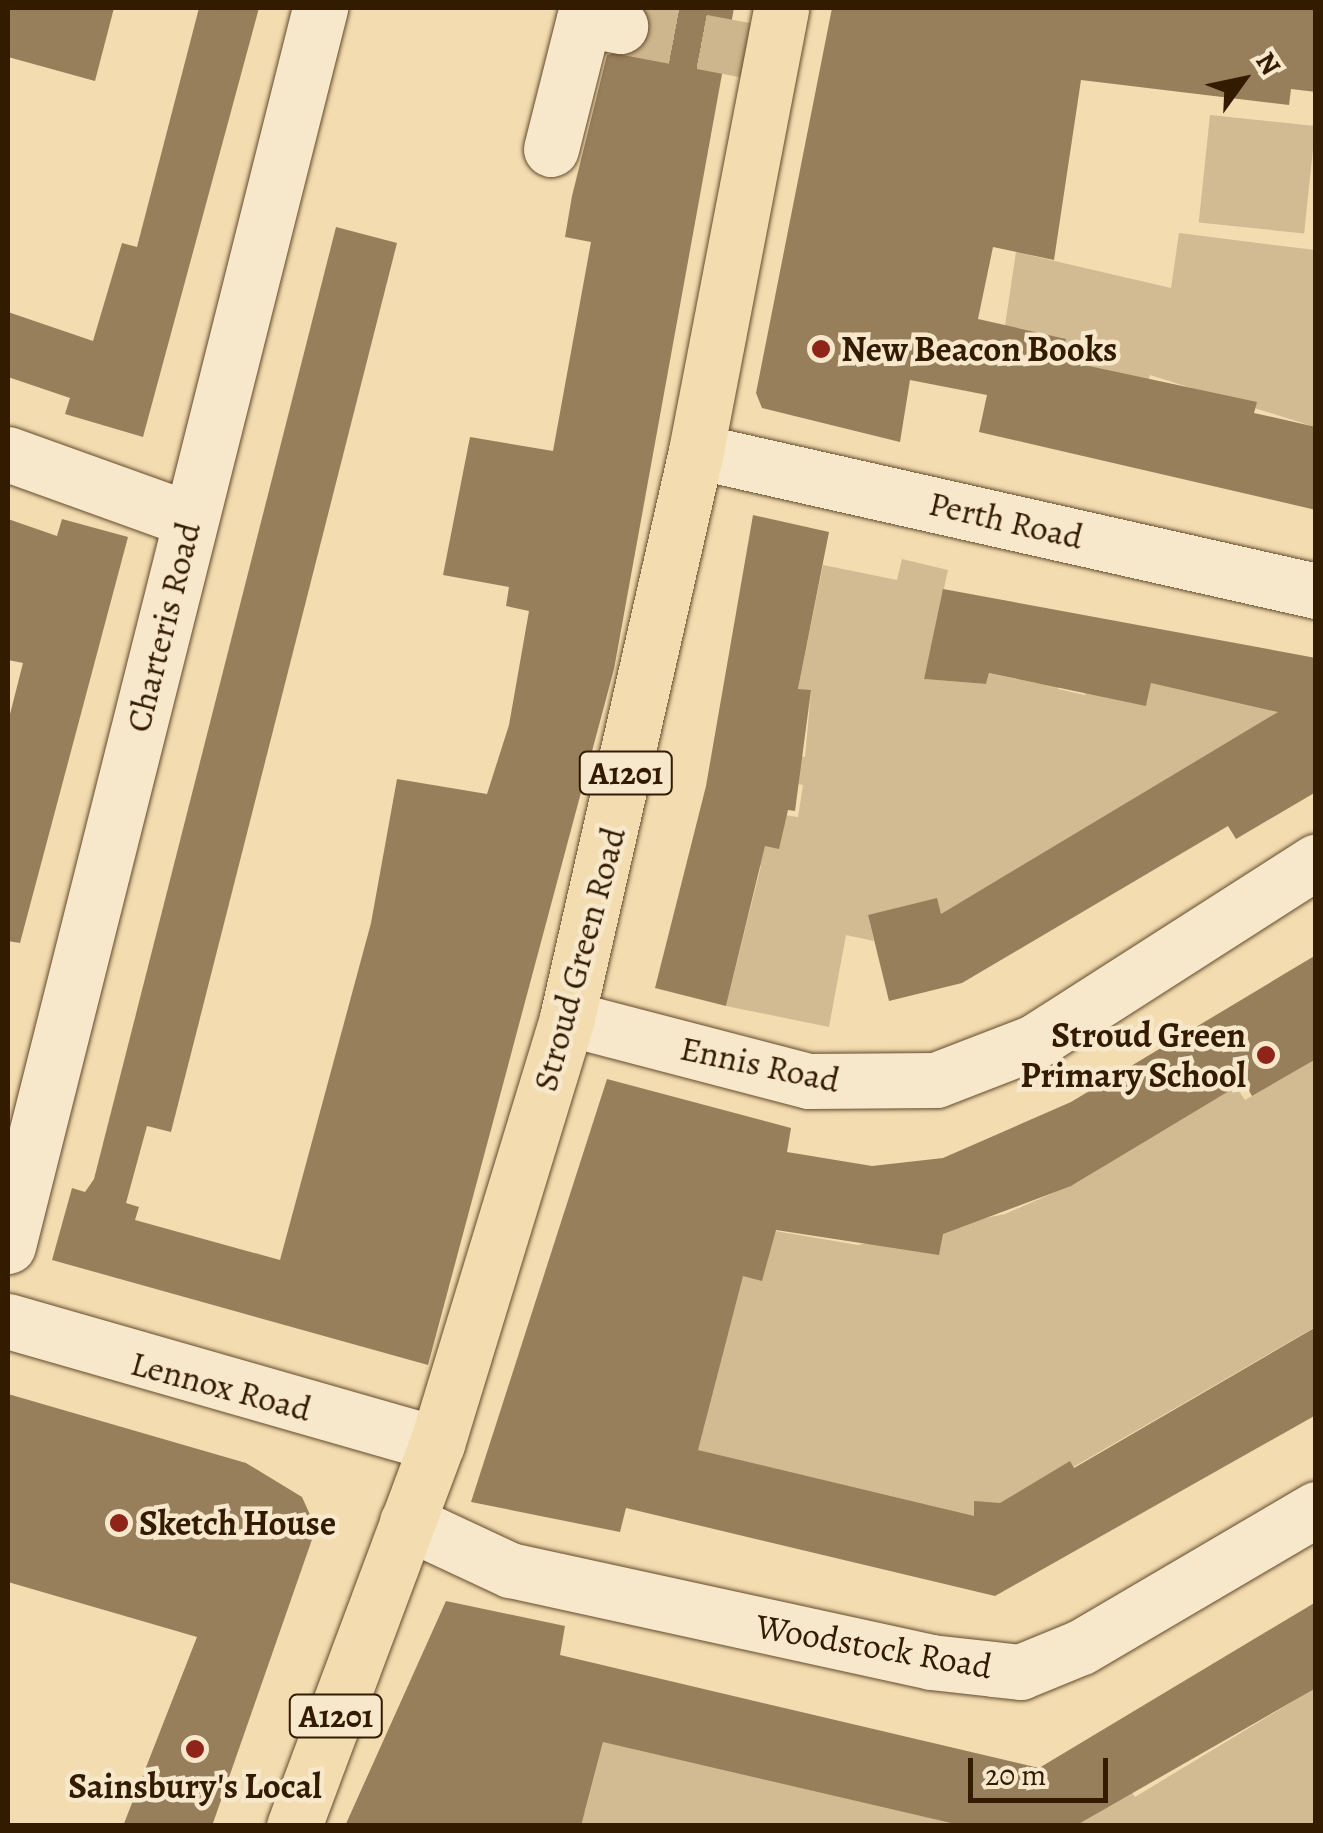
<!DOCTYPE html>
<html>
<head>
<meta charset="utf-8">
<style>
	body { margin:0 }
	#map { position:relative; width:1323px; height:1833px; overflow:hidden; background:#f3dcb0; font-family:Alegreya,serif }
	div>[style] { position:absolute }
	.green>* { inset:0; background:#d2bb92; transform-origin:0 0 }
	.building>* { inset:0; background:#977f5c }
	.minor-tunnel>* { height:55px; margin-top:-27.5px; transform-origin:0; background:repeating-linear-gradient(90deg,#cdb58d 0 55px,transparent 0 83px) }
	.roads { filter:drop-shadow(0 0 2px #634b2c) drop-shadow(0 0 2px #634b2c) }
	.minor>* { height:55px; margin:-27.5px; padding:0 27.5px; transform-origin:27.5px; border-radius:27.5px; background:#f7e8cc }
	.secondary>* { height:55px; margin:-27.5px; padding:0 27.5px; transform-origin:27.5px; border-radius:27.5px; background:#f7e8cc }
	.primary>* { height:55px; margin:-27.5px; padding:0 27.5px; transform-origin:27.5px; border-radius:27.5px; background:#f3dcb0 }
	.dots>* { width:28px; height:28px; translate:-50% -50%; box-sizing:border-box; border:5px solid #f7e8cc; border-radius:50% }
	span { translate:-50% -50%; white-space:nowrap; text-align:center; line-height:1.15; -webkit-text-stroke:9px #f7e8cc; paint-order:stroke }
	.shield-label span { padding:2px 8px; background:#f7e8cc; border:2px solid; border-radius:8px; -webkit-text-stroke-width:0 }
	.shield-label { font-size:32px; color:#331b00; font-weight:700 }
	.poi-label { font-size:35px; color:#331b00; font-weight:700 }
	.left { translate:0 -50%; text-align:left }
	.right { translate:-100% -50%; text-align:right }
	.street-label { font-size:35px; color:#331b00 }
	.frame { position:absolute; inset:0; border:10px solid #331b00; pointer-events:none }
	.north { position:absolute; left:1193px; top:30px; width:100px; height:100px; -webkit-text-stroke:8px #f7e8cc; paint-order:stroke; rotate:57deg; font-size:28px; font-weight:700; line-height:40px; text-align:center; color:#331b00 }
	.north::after { content:''; display:block; margin:auto; width:35px; height:45px; background:#331b00; clip-path:polygon(50% 0,100% 100%,50% 72%,0 100%) }
	.scale { position:absolute; left:968px; top:1758px; width:140px; height:45px; box-sizing:border-box; border:5px solid #331b00; border-top:0; padding-left:12px; font-size:30px; line-height:35px; white-space:nowrap; color:#331b00; -webkit-text-stroke:8px #f7e8cc; paint-order:stroke }
</style>
</head>
<body>
<div id="map">
	<div class="green">
		<i style="left:1210px;top:115px;width:106px;height:108px;rotate:6deg"></i>
		<i style="clip-path:polygon(1179px 233px,1315px 250px,1315px 427px,1150px 375px,1142px 404px,1060px 363px,1065px 339px,1003px 339px,1016px 252px,1171px 288px)"></i>
		<i style="clip-path:polygon(902px 559px,948px 570px,924px 679px,986px 684px,989px 673px,1036px 683px,1039px 672px,1060px 677px,1058px 689px,1085px 695px,1089px 682px,1146px 706px,1151px 683px,1315px 698px,946px 911px,952px 937px,868px 915px,874px 941px,846px 935px,829px 1027px,726px 1006px,761px 866px,754px 863px,784px 815px,798px 817px,803px 785px,777px 780px,782px 753px,805px 757px,811px 691px,798px 689px,823px 565px,897px 580px)"></i>
		<i style="clip-path:polygon(1315px 1059px,1315px 1327px,1001px 1509px,975px 1502px,974px 1524px,698px 1450px,658px 1303px,775px 1231px,858px 1245px,1005px 1214px,1078px 1182px,1235px 1085px,1245px 1100px)"></i>
		<i style="clip-path:polygon(1315px 1688px,1315px 1825px,1075px 1826px,1125px 1782px,1135px 1797px)"></i>
		<i style="clip-path:polygon(606px 1731px,965px 1826px,498px 1826px,585px 1812px)"></i>
	</div>
	<div class="building">
		<i style="clip-path:polygon(8px 8px,114px 8px,95px 81px,8px 57px)"></i>
		<i style="clip-path:polygon(199px 8px,259px 8px,143px 437px,65px 414px,70px 398px,8px 377px,8px 312px,93px 341px,122px 243px,137px 247px)"></i>
		<i style="clip-path:polygon(644px 8px,734px 8px,614px 669px,428px 1365px,52px 1260px,72px 1188px,85px 1192px,94px 1179px,336px 227px,397px 243px,171px 1132px,147px 1126px,126px 1203px,139px 1207px,135px 1220px,280px 1260px,371px 923px,397px 779px,487px 794px,509px 725px,529px 611px,506px 606px,509px 587px,443px 575px,470px 437px,553px 451px,591px 242px,565px 237px,572px 196px,607px 55px,644px 46px)"></i>
		<i style="clip-path:polygon(832px 8px,1316px 8px,1316px 92px,1291px 89px,1289px 105px,1081px 80px,1054px 260px,993px 247px,978px 319px,1066px 339px,1061px 360px,1257px 402px,1254px 413px,1316px 427px,1316px 510px,979px 432px,987px 395px,910px 380px,900px 442px,762px 408px,756px 393px)"></i>
		<i style="clip-path:polygon(753px 515px,829px 532px,798px 689px,811px 690px,795px 811px,788px 810px,779px 849px,765px 846px,726px 1006px,655px 988px,706px 786px)"></i>
		<i style="clip-path:polygon(8px 519px,57px 536px,62px 519px,128px 537px,20px 943px,8px 941px,8px 722px,23px 663px,8px 660px)"></i>
		<i style="clip-path:polygon(943px 589px,1316px 658px,1316px 792px,1236px 839px,1228px 826px,962px 983px,889px 1001px,868px 915px,937px 898px,941px 914px,1278px 712px,1151px 683px,1146px 706px,989px 673px,986px 684px,924px 679px)"></i>
		<i style="clip-path:polygon(1316px 955px,1316px 1059px,1252px 1096px,1244px 1082px,1071px 1186px,943px 1234px,939px 1255px,776px 1230px,762px 1281px,743px 1276px,698px 1450px,974px 1516px,974px 1501px,1000px 1503px,1070px 1461px,1074px 1468px,1316px 1327px,1316px 1415px,995px 1596px,626px 1508px,620px 1532px,471px 1502px,607px 1079px,791px 1128px,787px 1152px,872px 1166px,943px 1158px,1071px 1102px)"></i>
		<i style="clip-path:polygon(8px 1394px,246px 1463px,302px 1497px,316px 1528px,212px 1826px,123px 1826px,197px 1637px,8px 1582px)"></i>
		<i style="clip-path:polygon(446px 1601px,565px 1626px,560px 1655px,1039px 1768px,1316px 1602px,1316px 1688px,1075px 1826px,964px 1826px,603px 1742px,581px 1826px,345px 1826px)"></i>
	</div>
	<div class="minor-tunnel">
		<i style="left:620px;top:26px;width:157px;rotate:10.7deg"></i>
	</div>
	<div class="roads">
		<div class="minor">
			<i style="left:551px;top:149px;width:134px;rotate:-75.8deg"></i>
			<i style="left:584px;top:19px;width:37px;rotate:11deg"></i>
			<i style="left:696px;top:451px;width:636px;rotate:12.72deg"></i>
			<i style="left:8px;top:454px;width:192px;rotate:19.8deg"></i>
			<i style="left:567px;top:1018px;width:250px;rotate:14.6deg"></i>
			<i style="left:809px;top:1081px;width:127px;rotate:-0.5deg"></i>
			<i style="left:936px;top:1080px;width:105px;rotate:-21.2deg"></i>
			<i style="left:1034px;top:1042px;width:335px;rotate:-32.6deg"></i>
			<i style="left:8px;top:1246px;width:1277px;rotate:-75.85deg"></i>
			<i style="left:8px;top:1321px;width:446px;rotate:16deg"></i>
		</div>
		<div class="secondary">
			<i style="left:407px;top:1522px;width:114px;rotate:25deg"></i>
			<i style="left:510px;top:1570px;width:431px;rotate:12.3deg"></i>
			<i style="left:931px;top:1662px;width:90px;rotate:6.4deg"></i>
			<i style="left:1020px;top:1672px;width:66px;rotate:-22.3deg"></i>
			<i style="left:1081px;top:1647px;width:273px;rotate:-30.4deg"></i>
		</div>
		<div class="primary">
			<i style="left:294px;top:1826px;width:408px;rotate:-69.5deg"></i>
			<i style="left:437px;top:1444px;width:445px;rotate:-73deg"></i>
			<i style="left:567px;top:1018px;width:581px;rotate:-77.18deg"></i>
			<i style="left:696px;top:451px;width:451px;rotate:-79.1deg"></i>
		</div>
	</div>
	<div class="dots">
		<i style="left:821px;top:349px;background:#8f2418"></i>
		<i style="left:1266px;top:1055px;background:#8f2418"></i>
		<i style="left:119px;top:1523px;background:#8f2418"></i>
		<i style="left:195px;top:1749px;background:#8f2418"></i>
	</div>
	<div class="shield-label">
		<span style="left:626px;top:773px">A1201</span>
		<span style="left:336px;top:1716px">A1201</span>
	</div>
	<div class="poi-label">
		<span class="left" style="left:841px;top:349px">New Beacon Books</span>
		<span class="right" style="left:1246px;top:1055px">Stroud Green<br>Primary School</span>
		<span class="left" style="left:139px;top:1523px">Sketch House</span>
		<span style="left:195px;top:1786px">Sainsbury's Local</span>
	</div>
	<div class="street-label">
		<span style="left:1006px;top:520px;rotate:13deg">Perth Road</span>
		<span style="left:163px;top:627px;rotate:-76deg">Charteris Road</span>
		<span style="left:579px;top:959px;rotate:-75deg">Stroud Green Road</span>
		<span style="left:760px;top:1064px;rotate:12deg">Ennis Road</span>
		<span style="left:221px;top:1386px;rotate:15deg">Lennox Road</span>
		<span style="left:874px;top:1646px;rotate:10deg">Woodstock Road</span>
	</div>
	<div class="frame"></div>
	<div class="north">N</div>
	<div class="scale">20 m</div>
</div>
</body>
</html>
